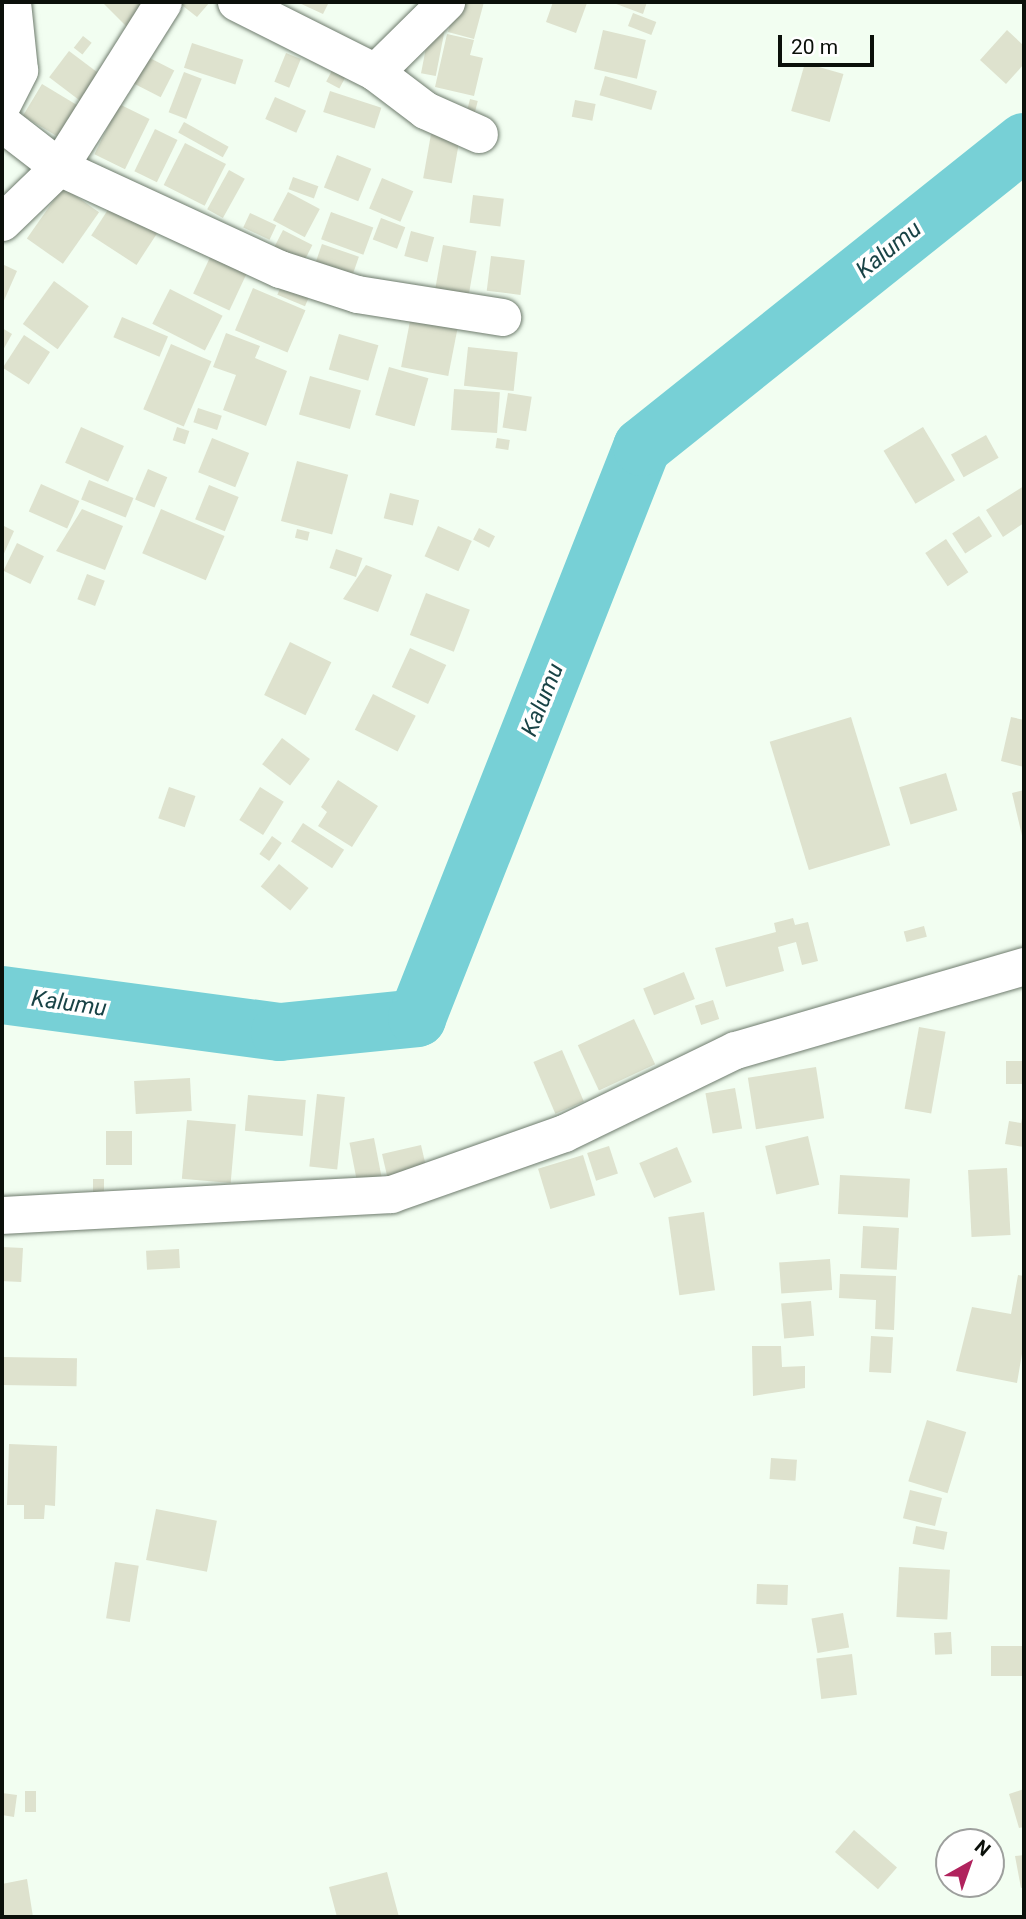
<!DOCTYPE html>
<html>
<head>
<meta charset="utf-8">
<style>
	body { margin:0 }
	#map { position:relative; width:1026px; height:1919px; overflow:hidden; background:#f2fef1; font-family:Roboto,sans-serif }
	div>[style] { position:absolute }
	.river>* { height:58px; margin:-29px; padding:0 29px; transform-origin:29px; border-radius:29px; background:#77d0d6 }
	.building>* { inset:0; background:#dee2ce; transform-origin:0 0 }
	.roads { filter:drop-shadow(0 0 2px #6e7b6d) drop-shadow(0 0 2px #6e7b6d) }
	.street>* { height:37px; margin:-18.5px; padding:0 18.5px; transform-origin:18.5px; border-radius:18.5px; background:#fff }
	span { translate:-50% -50%; white-space:nowrap; text-align:center; line-height:1.15; -webkit-text-stroke:7px #fff; paint-order:stroke }
	.water-label { font-size:23px; color:#194346; font-style:italic }
	.frame { position:absolute; inset:0; border:4px solid #0b100a; pointer-events:none }
	.north { position:absolute; left:935px; top:1828px; width:70px; height:70px; box-sizing:border-box; background:#fff; border:2px solid #9d9f9d; border-radius:50%; rotate:40deg; font-size:19px; font-weight:700; line-height:28px; text-align:center; color:#0b100a }
	.north::after { content:''; display:block; margin:auto; width:24px; height:32px; background:#b0235d; clip-path:polygon(50% 0,100% 100%,50% 72%,0 100%) }
	.scale { position:absolute; left:778px; top:35px; width:96px; height:32px; box-sizing:border-box; border:4px solid #0b100a; border-top:0; padding-left:9px; font-size:21px; line-height:24px; white-space:nowrap; color:#0b100a; -webkit-text-stroke:5px #fff; paint-order:stroke }
</style>
</head>
<body>
<div id="map">
	<div class="river">
		<i style="left:2px;top:995px;width:280px;rotate:7.6deg"></i>
		<i style="left:280px;top:1032px;width:138px;rotate:-5.8deg"></i>
		<i style="left:417px;top:1018px;width:614px;rotate:-68.49deg"></i>
		<i style="left:642px;top:447px;width:489px;rotate:-38.6deg"></i>
	</div>
	<div class="building">
		<i style="clip-path:polygon(102px 2px,153px 2px,130px 30px)"></i>
		<i style="clip-path:polygon(178px 2px,210px 2px,197px 17px)"></i>
		<i style="clip-path:polygon(297px 2px,329px 2px,323px 14px)"></i>
		<i style="clip-path:polygon(456px 2px,484px 2px,474px 39px,448px 32px)"></i>
		<i style="clip-path:polygon(553px 2px,587px 3px,576px 33px,546px 22px)"></i>
		<i style="clip-path:polygon(611px 2px,647px 2px,643px 14px)"></i>
		<i style="left:633px;top:13px;width:25px;height:14px;rotate:21deg"></i>
		<i style="left:430px;top:27px;width:15px;height:47px;rotate:11deg"></i>
		<i style="left:603px;top:30px;width:44px;height:40px;rotate:13deg"></i>
		<i style="clip-path:polygon(1007px 30px,1024px 46px,1024px 64px,1006px 84px,980px 60px)"></i>
		<i style="clip-path:polygon(447px 34px,474px 40px,470px 55px,483px 58px,474px 96px,435px 87px)"></i>
		<i style="left:83px;top:36px;width:11px;height:15px;rotate:38deg"></i>
		<i style="left:192px;top:43px;width:54px;height:26px;rotate:18deg"></i>
		<i style="left:69px;top:51px;width:40px;height:33px;rotate:37deg"></i>
		<i style="left:286px;top:53px;width:16px;height:31px;rotate:22deg"></i>
		<i style="left:144px;top:55px;width:34px;height:30px;rotate:27deg"></i>
		<i style="left:336px;top:63px;width:15px;height:21px;rotate:28deg"></i>
		<i style="left:805px;top:63px;width:40px;height:50px;rotate:16deg"></i>
		<i style="left:184px;top:72px;width:19px;height:43px;rotate:21deg"></i>
		<i style="left:605px;top:76px;width:54px;height:20px;rotate:16deg"></i>
		<i style="left:42px;top:84px;width:48px;height:37px;rotate:31deg"></i>
		<i style="left:330px;top:91px;width:54px;height:22px;rotate:18deg"></i>
		<i style="left:275px;top:97px;width:34px;height:24px;rotate:24deg"></i>
		<i style="left:470px;top:99px;width:8px;height:12px;rotate:14deg"></i>
		<i style="left:575px;top:100px;width:21px;height:17px;rotate:11deg"></i>
		<i style="left:119px;top:104px;width:34px;height:56px;rotate:26deg"></i>
		<i style="left:184px;top:122px;width:51px;height:12px;rotate:29deg"></i>
		<i style="left:155px;top:129px;width:25px;height:47px;rotate:26deg"></i>
		<i style="left:431px;top:134px;width:29px;height:45px;rotate:10deg"></i>
		<i style="left:185px;top:143px;width:46px;height:47px;rotate:27deg"></i>
		<i style="left:337px;top:155px;width:37px;height:35px;rotate:22deg"></i>
		<i style="left:229px;top:170px;width:18px;height:45px;rotate:29deg"></i>
		<i style="left:293px;top:177px;width:27px;height:13px;rotate:20deg"></i>
		<i style="left:382px;top:178px;width:34px;height:33px;rotate:23deg"></i>
		<i style="left:63px;top:187px;width:44px;height:63px;rotate:35deg"></i>
		<i style="left:288px;top:192px;width:36px;height:32px;rotate:28deg"></i>
		<i style="left:473px;top:195px;width:31px;height:28px;rotate:7deg"></i>
		<i style="left:113px;top:202px;width:54px;height:40px;rotate:33deg"></i>
		<i style="left:331px;top:212px;width:45px;height:29px;rotate:20deg"></i>
		<i style="left:250px;top:213px;width:29px;height:16px;rotate:25deg"></i>
		<i style="left:381px;top:218px;width:26px;height:23px;rotate:21deg"></i>
		<i style="left:283px;top:230px;width:33px;height:19px;rotate:27deg"></i>
		<i style="left:411px;top:231px;width:24px;height:26px;rotate:15deg"></i>
		<i style="left:322px;top:244px;width:39px;height:20px;rotate:19deg"></i>
		<i style="left:443px;top:245px;width:34px;height:52px;rotate:10deg"></i>
		<i style="left:213px;top:251px;width:40px;height:47px;rotate:25deg"></i>
		<i style="left:491px;top:256px;width:34px;height:35px;rotate:7deg"></i>
		<i style="clip-path:polygon(2px 264px,17px 271px,2px 305px)"></i>
		<i style="left:284px;top:279px;width:30px;height:17px;rotate:23deg"></i>
		<i style="left:54px;top:281px;width:43px;height:53px;rotate:36deg"></i>
		<i style="left:253px;top:288px;width:57px;height:46px;rotate:23deg"></i>
		<i style="left:170px;top:289px;width:59px;height:39px;rotate:27deg"></i>
		<i style="left:412px;top:311px;width:48px;height:57px;rotate:11deg"></i>
		<i style="left:122px;top:317px;width:50px;height:22px;rotate:23deg"></i>
		<i style="clip-path:polygon(2px 328px,12px 334px,2px 352px)"></i>
		<i style="clip-path:polygon(226px 333px,260px 346px,255px 358px,287px 371px,266px 426px,223px 410px,236px 375px,213px 367px)"></i>
		<i style="left:339px;top:334px;width:41px;height:37px;rotate:16deg"></i>
		<i style="left:24px;top:335px;width:31px;height:39px;rotate:33deg"></i>
		<i style="left:171px;top:344px;width:44px;height:71px;rotate:23deg"></i>
		<i style="left:468px;top:347px;width:50px;height:39px;rotate:6deg"></i>
		<i style="left:389px;top:367px;width:41px;height:50px;rotate:16deg"></i>
		<i style="left:310px;top:376px;width:53px;height:40px;rotate:16deg"></i>
		<i style="left:454px;top:389px;width:46px;height:41px;rotate:4deg"></i>
		<i style="left:508px;top:393px;width:24px;height:35px;rotate:9deg"></i>
		<i style="left:198px;top:408px;width:25px;height:15px;rotate:18deg"></i>
		<i style="left:81px;top:427px;width:47px;height:39px;rotate:24deg"></i>
		<i style="left:177px;top:427px;width:13px;height:14px;rotate:18deg"></i>
		<i style="left:923px;top:427px;width:62px;height:46px;rotate:59deg"></i>
		<i style="left:986px;top:435px;width:26px;height:40px;rotate:61deg"></i>
		<i style="left:212px;top:438px;width:40px;height:37px;rotate:22deg"></i>
		<i style="left:497px;top:438px;width:13px;height:10px;rotate:9deg"></i>
		<i style="left:297px;top:461px;width:53px;height:62px;rotate:15deg"></i>
		<i style="left:148px;top:469px;width:21px;height:33px;rotate:23deg"></i>
		<i style="left:89px;top:480px;width:48px;height:21px;rotate:22deg"></i>
		<i style="left:41px;top:484px;width:42px;height:30px;rotate:24deg"></i>
		<i style="left:209px;top:485px;width:32px;height:37px;rotate:22deg"></i>
		<i style="clip-path:polygon(1024px 486px,1024px 523px,1003px 537px,986px 510px)"></i>
		<i style="left:390px;top:493px;width:30px;height:26px;rotate:14deg"></i>
		<i style="clip-path:polygon(82px 509px,123px 526px,105px 570px,56px 551px)"></i>
		<i style="left:161px;top:509px;width:69px;height:48px;rotate:23deg"></i>
		<i style="left:979px;top:516px;width:24px;height:32px;rotate:57deg"></i>
		<i style="clip-path:polygon(2px 525px,14px 531px,2px 558px)"></i>
		<i style="left:438px;top:526px;width:37px;height:33px;rotate:24deg"></i>
		<i style="left:479px;top:528px;width:18px;height:13px;rotate:27deg"></i>
		<i style="left:297px;top:529px;width:13px;height:9px;rotate:13deg"></i>
		<i style="left:946px;top:539px;width:40px;height:25px;rotate:56deg"></i>
		<i style="left:17px;top:543px;width:30px;height:31px;rotate:26deg"></i>
		<i style="left:336px;top:549px;width:28px;height:20px;rotate:19deg"></i>
		<i style="clip-path:polygon(366px 565px,392px 575px,378px 612px,343px 599px)"></i>
		<i style="left:87px;top:574px;width:19px;height:27px;rotate:21deg"></i>
		<i style="left:426px;top:593px;width:47px;height:45px;rotate:21deg"></i>
		<i style="left:290px;top:642px;width:46px;height:59px;rotate:26deg"></i>
		<i style="left:410px;top:648px;width:40px;height:43px;rotate:25deg"></i>
		<i style="left:373px;top:694px;width:48px;height:40px;rotate:27deg"></i>
		<i style="left:851px;top:717px;width:134px;height:85px;rotate:73deg"></i>
		<i style="clip-path:polygon(1011px 717px,1024px 720px,1024px 767px,1001px 761px)"></i>
		<i style="left:282px;top:738px;width:35px;height:33px;rotate:37deg"></i>
		<i style="left:946px;top:773px;width:39px;height:49px;rotate:73deg"></i>
		<i style="clip-path:polygon(338px 780px,378px 806px,352px 847px,318px 826px,327px 812px,321px 807px)"></i>
		<i style="left:169px;top:787px;width:28px;height:33px;rotate:19deg"></i>
		<i style="left:260px;top:787px;width:28px;height:39px;rotate:32deg"></i>
		<i style="clip-path:polygon(1024px 790px,1024px 840px,1023px 840px,1012px 793px)"></i>
		<i style="left:303px;top:823px;width:49px;height:22px;rotate:33deg"></i>
		<i style="left:272px;top:836px;width:12px;height:22px;rotate:35deg"></i>
		<i style="left:279px;top:864px;width:38px;height:29px;rotate:39deg"></i>
		<i style="clip-path:polygon(793px 918px,795px 925px,808px 922px,818px 961px,802px 965px,796px 942px,778px 947px,784px 971px,726px 987px,715px 948px,776px 932px,774px 923px)"></i>
		<i style="left:924px;top:926px;width:11px;height:21px;rotate:75deg"></i>
		<i style="left:684px;top:972px;width:29px;height:44px;rotate:68deg"></i>
		<i style="left:713px;top:1000px;width:20px;height:19px;rotate:72deg"></i>
		<i style="left:634px;top:1019px;width:50px;height:62px;rotate:65deg"></i>
		<i style="left:919px;top:1027px;width:27px;height:83px;rotate:10deg"></i>
		<i style="left:562px;top:1050px;width:56px;height:31px;rotate:67deg"></i>
		<i style="left:1006px;top:1061px;width:18px;height:23px"></i>
		<i style="left:816px;top:1067px;width:52px;height:69px;rotate:81deg"></i>
		<i style="left:190px;top:1078px;width:33px;height:56px;rotate:87deg"></i>
		<i style="left:735px;top:1088px;width:41px;height:30px;rotate:80deg"></i>
		<i style="left:317px;top:1094px;width:28px;height:73px;rotate:6deg"></i>
		<i style="left:248px;top:1095px;width:58px;height:36px;rotate:5deg"></i>
		<i style="clip-path:polygon(1024px 1109px,1024px 1147px,1005px 1144px,1009px 1121px,1021px 1123px)"></i>
		<i style="left:187px;top:1120px;width:49px;height:59px;rotate:5deg"></i>
		<i style="left:106px;top:1131px;width:26px;height:34px"></i>
		<i style="left:808px;top:1136px;width:50px;height:44px;rotate:77deg"></i>
		<i style="left:374px;top:1138px;width:43px;height:25px;rotate:79deg"></i>
		<i style="left:421px;top:1145px;width:26px;height:40px;rotate:77deg"></i>
		<i style="left:609px;top:1146px;width:29px;height:23px;rotate:72deg"></i>
		<i style="left:677px;top:1147px;width:38px;height:41px;rotate:67deg"></i>
		<i style="left:583px;top:1155px;width:42px;height:47px;rotate:73deg"></i>
		<i style="left:1007px;top:1168px;width:67px;height:39px;rotate:87deg"></i>
		<i style="left:840px;top:1175px;width:70px;height:39px;rotate:3deg"></i>
		<i style="left:93px;top:1179px;width:11px;height:13px"></i>
		<i style="left:704px;top:1212px;width:79px;height:36px;rotate:82deg"></i>
		<i style="left:863px;top:1226px;width:36px;height:42px;rotate:3deg"></i>
		<i style="left:2px;top:1247px;width:21px;height:34px;rotate:3deg"></i>
		<i style="left:179px;top:1249px;width:19px;height:33px;rotate:87deg"></i>
		<i style="left:830px;top:1259px;width:31px;height:51px;rotate:86deg"></i>
		<i style="clip-path:polygon(840px 1274px,896px 1276px,894px 1330px,875px 1329px,876px 1300px,839px 1298px)"></i>
		<i style="clip-path:polygon(1018px 1275px,1024px 1276px,1024px 1342px,1017px 1383px,956px 1371px,972px 1307px,1011px 1314px)"></i>
		<i style="left:811px;top:1301px;width:35px;height:30px;rotate:85deg"></i>
		<i style="left:871px;top:1336px;width:22px;height:36px;rotate:3deg"></i>
		<i style="clip-path:polygon(752px 1346px,781px 1346px,782px 1367px,805px 1366px,805px 1388px,753px 1396px)"></i>
		<i style="left:2px;top:1357px;width:75px;height:28px;rotate:1deg"></i>
		<i style="left:927px;top:1420px;width:41px;height:64px;rotate:17deg"></i>
		<i style="clip-path:polygon(9px 1444px,57px 1446px,55px 1506px,45px 1505px,44px 1519px,24px 1519px,24px 1505px,7px 1505px)"></i>
		<i style="left:771px;top:1458px;width:26px;height:21px;rotate:4deg"></i>
		<i style="left:910px;top:1490px;width:33px;height:29px;rotate:14deg"></i>
		<i style="left:156px;top:1509px;width:62px;height:52px;rotate:11deg"></i>
		<i style="left:916px;top:1526px;width:32px;height:18px;rotate:11deg"></i>
		<i style="left:115px;top:1562px;width:24px;height:57px;rotate:9deg"></i>
		<i style="left:899px;top:1567px;width:51px;height:50px;rotate:3deg"></i>
		<i style="left:757px;top:1584px;width:31px;height:20px;rotate:2deg"></i>
		<i style="left:843px;top:1613px;width:35px;height:32px;rotate:80deg"></i>
		<i style="left:951px;top:1632px;width:22px;height:17px;rotate:87deg"></i>
		<i style="left:1024px;top:1646px;width:30px;height:33px;rotate:90deg"></i>
		<i style="left:852px;top:1654px;width:41px;height:36px;rotate:83deg"></i>
		<i style="clip-path:polygon(1024px 1789px,1024px 1827px,1019px 1828px,1009px 1794px)"></i>
		<i style="left:25px;top:1791px;width:11px;height:21px"></i>
		<i style="clip-path:polygon(2px 1793px,17px 1795px,14px 1817px,2px 1815px)"></i>
		<i style="left:854px;top:1830px;width:57px;height:29px;rotate:41deg"></i>
		<i style="clip-path:polygon(1024px 1855px,1024px 1887px,1021px 1888px,1015px 1856px)"></i>
		<i style="clip-path:polygon(387px 1872px,399px 1917px,337px 1917px,329px 1887px)"></i>
		<i style="clip-path:polygon(27px 1879px,33px 1917px,2px 1917px,2px 1884px)"></i>
	</div>
	<div class="roads">
		<div class="street">
			<i style="left:236px;top:2px;width:156px;rotate:26.7deg"></i>
			<i style="left:375px;top:72px;width:63px;rotate:37.2deg"></i>
			<i style="left:425px;top:110px;width:59px;rotate:24deg"></i>
			<i style="left:375px;top:72px;width:100px;rotate:-44.6deg"></i>
			<i style="left:2px;top:104px;width:38px;rotate:-63deg"></i>
			<i style="left:19px;top:70px;width:68px;rotate:-95.9deg"></i>
			<i style="left:2px;top:123px;width:72px;rotate:37.7deg"></i>
			<i style="left:59px;top:167px;width:243px;rotate:24.8deg"></i>
			<i style="left:280px;top:269px;width:81px;rotate:18deg"></i>
			<i style="left:357px;top:294px;width:147px;rotate:9deg"></i>
			<i style="left:2px;top:222px;width:79px;rotate:-44deg"></i>
			<i style="left:59px;top:167px;width:195px;rotate:-57.8deg"></i>
			<i style="left:2px;top:1215px;width:390px;rotate:-3.1deg"></i>
			<i style="left:391px;top:1194px;width:183px;rotate:-19.4deg"></i>
			<i style="left:564px;top:1133px;width:190px;rotate:-25.9deg"></i>
			<i style="left:735px;top:1050px;width:301px;rotate:-16.2deg"></i>
		</div>
	</div>
	<div class="water-label">
		<span style="left:889px;top:250px;rotate:-39deg">Kalumu</span>
		<span style="left:543px;top:700px;rotate:-68deg">Kalumu</span>
		<span style="left:69px;top:1004px;rotate:8deg">Kalumu</span>
	</div>
	<div class="frame"></div>
	<div class="north">N</div>
	<div class="scale">20 m</div>
</div>
</body>
</html>
